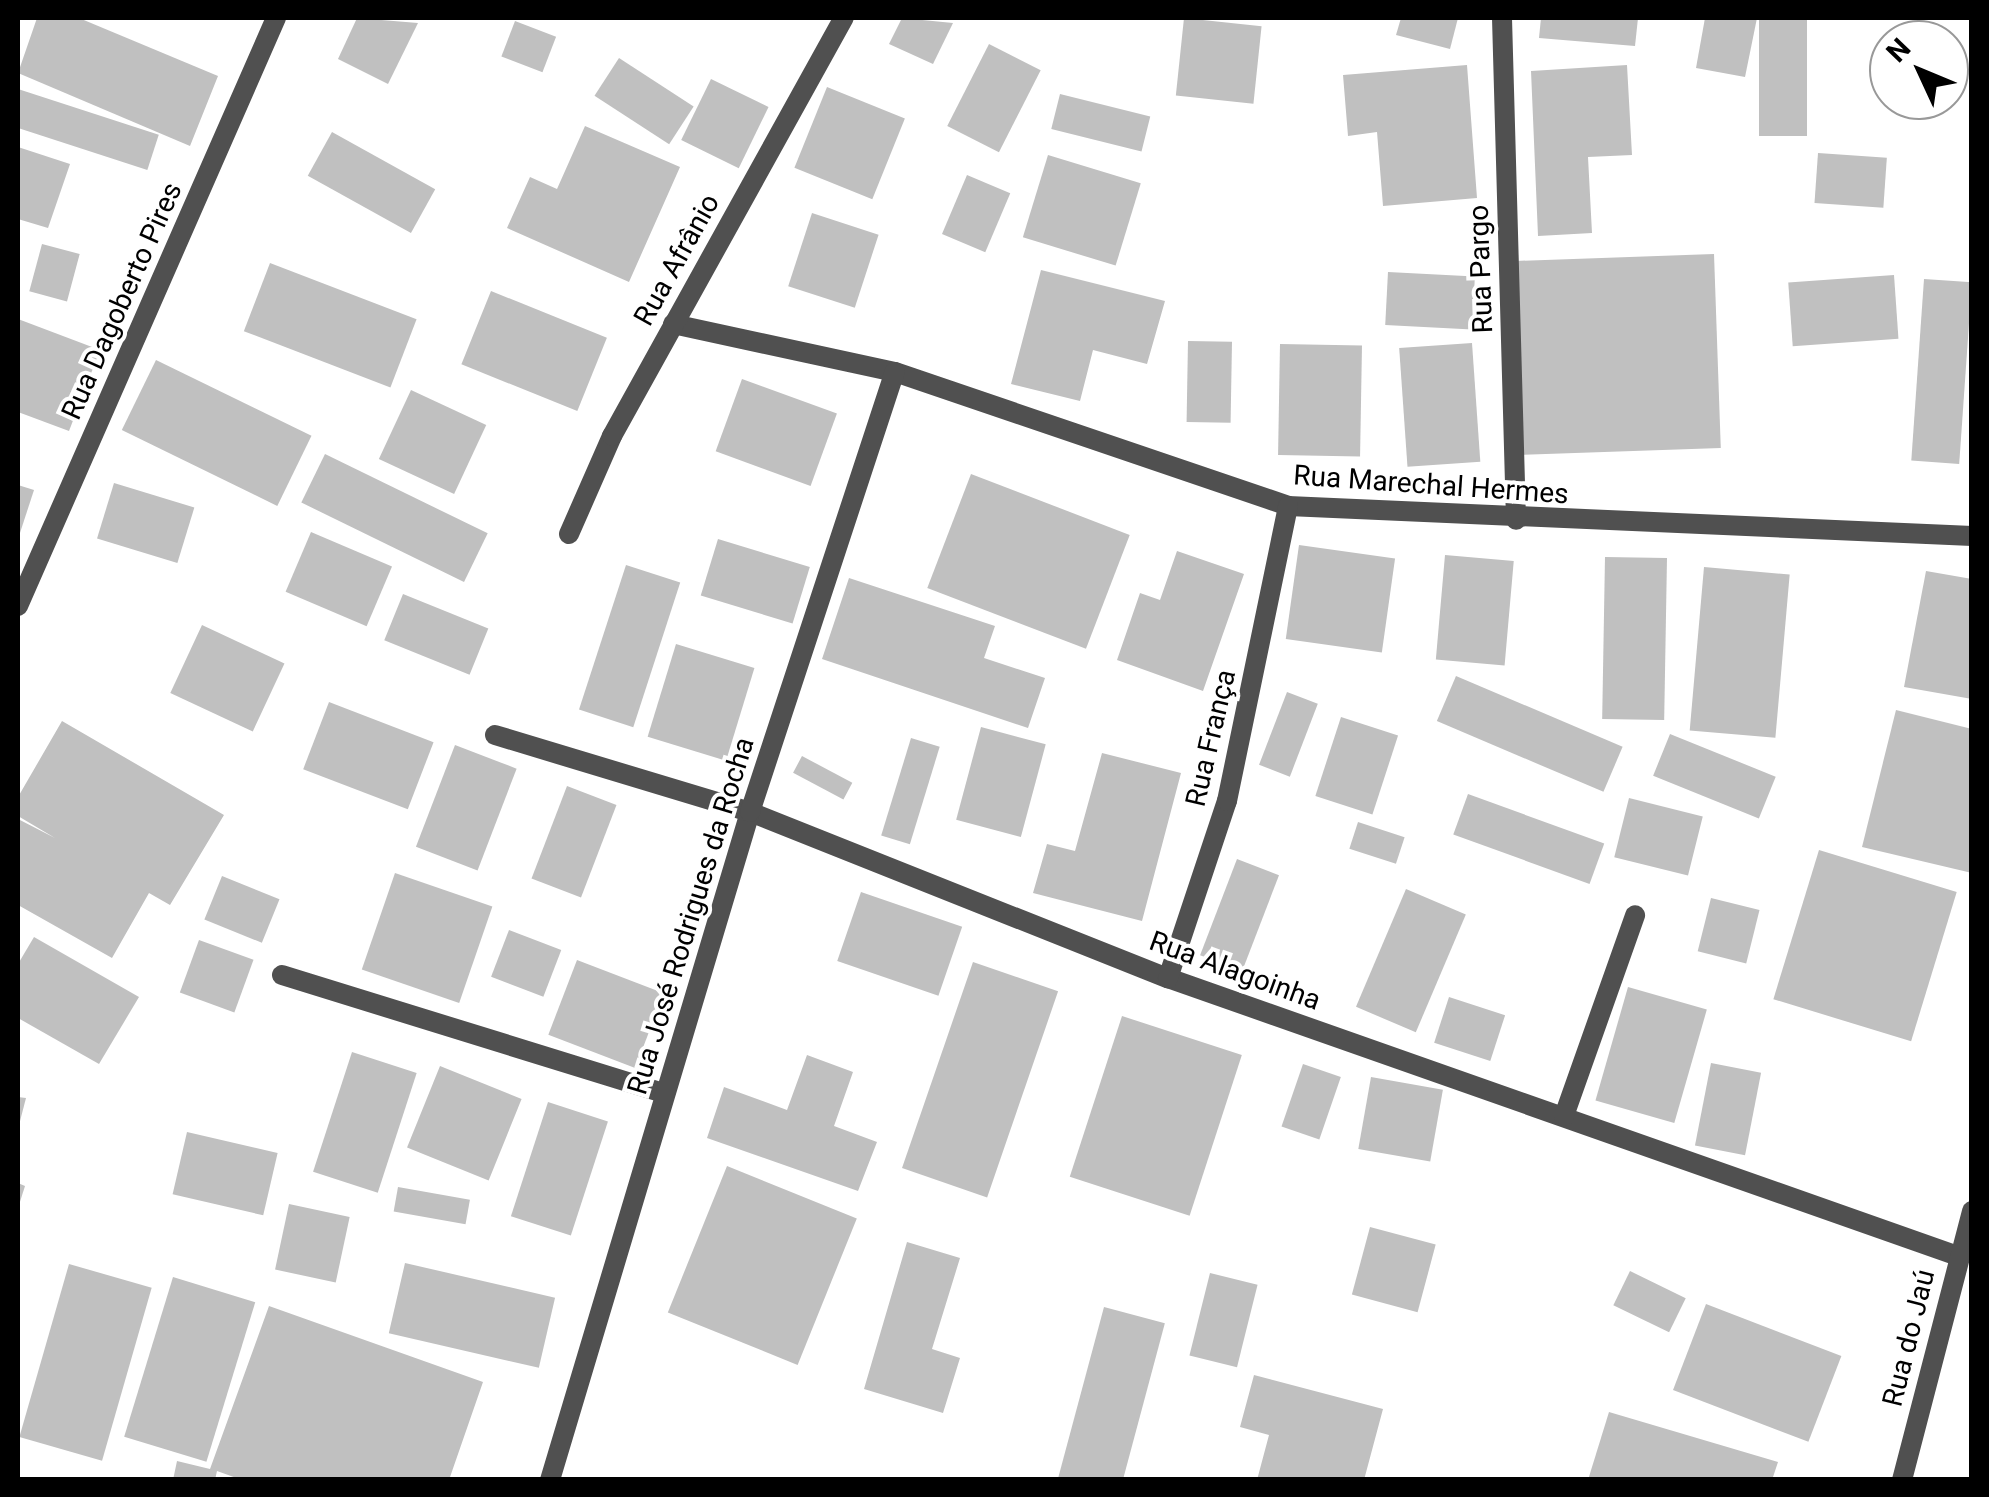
<!DOCTYPE html>
<html>
<head>
<meta charset="utf-8">
<style>
	body { margin:0 }
	#map { position:relative; width:1989px; height:1497px; overflow:hidden; background:#fff; font-family:Roboto,sans-serif }
	div>[style] { position:absolute }
	.building>* { inset:0; background:#c0c0c0; transform-origin:0 0 }
	.street>* { height:20px; margin:-10px; padding:0 10px; transform-origin:10px; border-radius:10px; background:#505050 }
	span { translate:-50% -50%; white-space:nowrap; text-align:center; line-height:1.15; -webkit-text-stroke:8px #fff; paint-order:stroke }
	.street-label { font-size:28px; color:#000 }
	.frame { position:absolute; inset:0; border:20px solid #000; pointer-events:none }
	.north { position:absolute; left:1869px; top:20px; width:100px; height:100px; box-sizing:border-box; background:#fff; border:2px solid #999; border-radius:50%; rotate:314deg; font-size:28px; font-weight:700; line-height:40px; text-align:center; color:#000 }
	.north::after { content:''; display:block; margin:auto; width:35px; height:45px; background:#000; clip-path:polygon(50% 0,100% 100%,50% 72%,0 100%) }
</style>
</head>
<body>
<div id="map">
	<div class="building">
		<i style="clip-path:polygon(37px 18px,79px 18px,218px 76px,190px 146px,18px 73px)"></i>
		<i style="clip-path:polygon(357px 18px,418px 23px,388px 84px,338px 59px)"></i>
		<i style="clip-path:polygon(902px 18px,953px 23px,933px 64px,889px 44px)"></i>
		<i style="left:1184px;top:18px;width:78px;height:78px;rotate:6deg"></i>
		<i style="clip-path:polygon(1401px 18px,1458px 18px,1450px 49px,1396px 35px)"></i>
		<i style="clip-path:polygon(1541px 18px,1638px 18px,1635px 46px,1539px 38px)"></i>
		<i style="clip-path:polygon(1705px 18px,1757px 18px,1745px 77px,1696px 68px)"></i>
		<i style="left:1759px;top:18px;width:48px;height:118px"></i>
		<i style="left:515px;top:21px;width:44px;height:38px;rotate:21deg"></i>
		<i style="left:989px;top:44px;width:58px;height:92px;rotate:27deg"></i>
		<i style="left:619px;top:58px;width:89px;height:45px;rotate:33deg"></i>
		<i style="clip-path:polygon(1467px 65px,1477px 198px,1383px 206px,1377px 132px,1348px 136px,1343px 75px)"></i>
		<i style="clip-path:polygon(1627px 65px,1632px 155px,1588px 157px,1592px 233px,1538px 236px,1531px 71px)"></i>
		<i style="left:711px;top:79px;width:64px;height:68px;rotate:26deg"></i>
		<i style="left:827px;top:87px;width:84px;height:87px;rotate:22deg"></i>
		<i style="left:18px;top:89px;width:148px;height:37px;rotate:18deg"></i>
		<i style="left:1060px;top:94px;width:93px;height:36px;rotate:14deg"></i>
		<i style="clip-path:polygon(585px 126px,680px 167px,629px 282px,507px 228px,530px 177px,557px 189px)"></i>
		<i style="left:332px;top:132px;width:118px;height:50px;rotate:29deg"></i>
		<i style="clip-path:polygon(18px 147px,70px 164px,48px 228px,18px 219px)"></i>
		<i style="left:1818px;top:153px;width:69px;height:50px;rotate:4deg"></i>
		<i style="left:1048px;top:155px;width:97px;height:86px;rotate:17deg"></i>
		<i style="left:967px;top:175px;width:47px;height:64px;rotate:23deg"></i>
		<i style="left:812px;top:213px;width:70px;height:77px;rotate:18deg"></i>
		<i style="left:42px;top:244px;width:39px;height:49px;rotate:15deg"></i>
		<i style="left:1714px;top:254px;width:194px;height:198px;rotate:88deg"></i>
		<i style="left:270px;top:263px;width:157px;height:73px;rotate:21deg"></i>
		<i style="clip-path:polygon(1041px 270px,1165px 301px,1147px 364px,1093px 350px,1080px 401px,1011px 384px)"></i>
		<i style="left:1388px;top:272px;width:87px;height:53px;rotate:3deg"></i>
		<i style="left:1894px;top:275px;width:64px;height:106px;rotate:86deg"></i>
		<i style="left:1924px;top:279px;width:48px;height:182px;rotate:4deg"></i>
		<i style="left:491px;top:291px;width:125px;height:79px;rotate:22deg"></i>
		<i style="clip-path:polygon(18px 319px,100px 350px,69px 431px,18px 412px)"></i>
		<i style="left:1188px;top:341px;width:44px;height:81px;rotate:1deg"></i>
		<i style="left:1472px;top:343px;width:119px;height:73px;rotate:86deg"></i>
		<i style="left:1280px;top:344px;width:82px;height:111px;rotate:1deg"></i>
		<i style="left:156px;top:360px;width:173px;height:78px;rotate:26deg"></i>
		<i style="left:742px;top:379px;width:101px;height:77px;rotate:20deg"></i>
		<i style="left:411px;top:390px;width:83px;height:76px;rotate:25deg"></i>
		<i style="left:325px;top:454px;width:181px;height:54px;rotate:26deg"></i>
		<i style="left:971px;top:474px;width:170px;height:122px;rotate:21deg"></i>
		<i style="left:114px;top:483px;width:84px;height:58px;rotate:17deg"></i>
		<i style="clip-path:polygon(18px 485px,34px 490px,18px 539px)"></i>
		<i style="left:311px;top:532px;width:88px;height:65px;rotate:23deg"></i>
		<i style="left:718px;top:539px;width:96px;height:59px;rotate:17deg"></i>
		<i style="left:1299px;top:545px;width:97px;height:95px;rotate:8deg"></i>
		<i style="clip-path:polygon(1177px 551px,1244px 574px,1203px 691px,1117px 660px,1140px 593px,1160px 600px)"></i>
		<i style="left:1445px;top:555px;width:69px;height:105px;rotate:5deg"></i>
		<i style="left:1605px;top:557px;width:62px;height:162px;rotate:1deg"></i>
		<i style="left:626px;top:565px;width:57px;height:152px;rotate:18deg"></i>
		<i style="left:1704px;top:567px;width:86px;height:164px;rotate:5deg"></i>
		<i style="clip-path:polygon(1926px 571px,1972px 579px,1972px 699px,1904px 687px)"></i>
		<i style="clip-path:polygon(849px 578px,995px 626px,984px 658px,1045px 678px,1028px 728px,822px 659px)"></i>
		<i style="left:403px;top:594px;width:92px;height:50px;rotate:22deg"></i>
		<i style="left:202px;top:625px;width:91px;height:75px;rotate:25deg"></i>
		<i style="left:676px;top:644px;width:82px;height:97px;rotate:17deg"></i>
		<i style="left:1456px;top:676px;width:181px;height:49px;rotate:23deg"></i>
		<i style="left:1287px;top:692px;width:33px;height:78px;rotate:21deg"></i>
		<i style="left:329px;top:702px;width:112px;height:72px;rotate:21deg"></i>
		<i style="clip-path:polygon(1896px 710px,1972px 729px,1972px 873px,1862px 847px)"></i>
		<i style="left:1341px;top:717px;width:60px;height:83px;rotate:18deg"></i>
		<i style="clip-path:polygon(62px 721px,224px 815px,170px 905px,149px 893px,112px 958px,18px 905px,18px 819px,55px 838px,18px 816px,18px 797px)"></i>
		<i style="left:981px;top:727px;width:67px;height:96px;rotate:15deg"></i>
		<i style="left:1670px;top:734px;width:114px;height:45px;rotate:22deg"></i>
		<i style="left:911px;top:738px;width:30px;height:102px;rotate:17deg"></i>
		<i style="left:455px;top:745px;width:66px;height:109px;rotate:21deg"></i>
		<i style="clip-path:polygon(1102px 753px,1181px 773px,1142px 921px,1033px 893px,1047px 844px,1075px 851px)"></i>
		<i style="left:802px;top:756px;width:57px;height:19px;rotate:28deg"></i>
		<i style="left:567px;top:786px;width:53px;height:99px;rotate:21deg"></i>
		<i style="left:1468px;top:794px;width:145px;height:43px;rotate:20deg"></i>
		<i style="left:1629px;top:798px;width:76px;height:61px;rotate:14deg"></i>
		<i style="left:1358px;top:822px;width:49px;height:28px;rotate:18deg"></i>
		<i style="left:1819px;top:850px;width:144px;height:156px;rotate:17deg"></i>
		<i style="left:1237px;top:859px;width:45px;height:103px;rotate:21deg"></i>
		<i style="left:395px;top:873px;width:103px;height:102px;rotate:19deg"></i>
		<i style="left:222px;top:876px;width:62px;height:47px;rotate:22deg"></i>
		<i style="left:1406px;top:889px;width:65px;height:128px;rotate:23deg"></i>
		<i style="left:861px;top:892px;width:107px;height:73px;rotate:19deg"></i>
		<i style="left:1711px;top:898px;width:50px;height:55px;rotate:14deg"></i>
		<i style="left:509px;top:930px;width:56px;height:50px;rotate:21deg"></i>
		<i style="clip-path:polygon(34px 937px,139px 997px,99px 1064px,18px 1018px,18px 964px)"></i>
		<i style="left:199px;top:940px;width:58px;height:56px;rotate:20deg"></i>
		<i style="left:577px;top:960px;width:93px;height:80px;rotate:21deg"></i>
		<i style="left:973px;top:962px;width:90px;height:218px;rotate:19deg"></i>
		<i style="left:1628px;top:987px;width:82px;height:118px;rotate:16deg"></i>
		<i style="left:1449px;top:997px;width:59px;height:48px;rotate:18deg"></i>
		<i style="left:1122px;top:1016px;width:126px;height:169px;rotate:18deg"></i>
		<i style="left:352px;top:1052px;width:68px;height:126px;rotate:18deg"></i>
		<i style="clip-path:polygon(807px 1055px,853px 1072px,834px 1126px,877px 1142px,858px 1191px,707px 1138px,724px 1087px,787px 1110px)"></i>
		<i style="left:1711px;top:1063px;width:51px;height:84px;rotate:11deg"></i>
		<i style="left:1303px;top:1064px;width:40px;height:66px;rotate:19deg"></i>
		<i style="left:440px;top:1066px;width:88px;height:88px;rotate:22deg"></i>
		<i style="left:1371px;top:1077px;width:73px;height:73px;rotate:10deg"></i>
		<i style="clip-path:polygon(18px 1097px,26px 1098px,19px 1125px,18px 1125px)"></i>
		<i style="left:548px;top:1102px;width:63px;height:120px;rotate:18deg"></i>
		<i style="left:187px;top:1132px;width:93px;height:64px;rotate:13deg"></i>
		<i style="left:727px;top:1166px;width:140px;height:158px;rotate:22deg"></i>
		<i style="clip-path:polygon(18px 1183px,25px 1186px,18px 1208px)"></i>
		<i style="left:398px;top:1187px;width:73px;height:25px;rotate:10deg"></i>
		<i style="left:289px;top:1204px;width:62px;height:67px;rotate:12deg"></i>
		<i style="left:1370px;top:1227px;width:68px;height:70px;rotate:15deg"></i>
		<i style="clip-path:polygon(907px 1242px,960px 1258px,932px 1349px,960px 1358px,943px 1413px,864px 1389px)"></i>
		<i style="left:405px;top:1263px;width:154px;height:72px;rotate:13deg"></i>
		<i style="left:69px;top:1264px;width:86px;height:180px;rotate:16deg"></i>
		<i style="left:1630px;top:1271px;width:62px;height:38px;rotate:26deg"></i>
		<i style="left:1210px;top:1273px;width:49px;height:85px;rotate:14deg"></i>
		<i style="left:173px;top:1277px;width:86px;height:167px;rotate:17deg"></i>
		<i style="left:1706px;top:1304px;width:145px;height:92px;rotate:21deg"></i>
		<i style="clip-path:polygon(269px 1306px,483px 1382px,449px 1480px,242px 1480px,217px 1471px,215px 1480px,173px 1480px,177px 1461px,210px 1469px)"></i>
		<i style="left:1104px;top:1307px;width:63px;height:180px;rotate:15deg"></i>
		<i style="clip-path:polygon(1254px 1375px,1383px 1409px,1364px 1480px,1257px 1480px,1269px 1435px,1240px 1427px)"></i>
		<i style="clip-path:polygon(1609px 1412px,1778px 1462px,1772px 1480px,1588px 1480px)"></i>
	</div>
	<div class="street">
		<i style="left:1502px;top:18px;width:502px;rotate:88.4deg"></i>
		<i style="left:673px;top:324px;width:227px;rotate:12.2deg"></i>
		<i style="left:895px;top:372px;width:415px;rotate:18.8deg"></i>
		<i style="left:1288px;top:506px;width:685px;rotate:2.51deg"></i>
		<i style="left:569px;top:534px;width:107px;rotate:-66.3deg"></i>
		<i style="left:612px;top:436px;width:478px;rotate:-61deg"></i>
		<i style="left:18px;top:606px;width:642px;rotate:-66.31deg"></i>
		<i style="left:495px;top:735px;width:266px;rotate:16.8deg"></i>
		<i style="left:750px;top:812px;width:450px;rotate:21.7deg"></i>
		<i style="left:1168px;top:978px;width:837px;rotate:19.39deg"></i>
		<i style="left:282px;top:975px;width:400px;rotate:17.2deg"></i>
		<i style="left:1168px;top:978px;width:187px;rotate:-71.6deg"></i>
		<i style="left:1227px;top:801px;width:301px;rotate:-78.3deg"></i>
		<i style="left:1564px;top:1116px;width:213px;rotate:-70.5deg"></i>
		<i style="left:550px;top:1480px;width:697px;rotate:-73.33deg"></i>
		<i style="left:750px;top:812px;width:463px;rotate:-71.8deg"></i>
		<i style="left:1902px;top:1480px;width:278px;rotate:-75.4deg"></i>
	</div>
	<div class="street-label">
		<span style="left:677px;top:260px;rotate:-61deg">Rua Afrânio</span>
		<span style="left:1481px;top:269px;rotate:-92deg">Rua Pargo</span>
		<span style="left:122px;top:301px;rotate:-66deg">Rua Dagoberto Pires</span>
		<span style="left:1431px;top:485px;rotate:4deg">Rua Marechal Hermes</span>
		<span style="left:1211px;top:738px;rotate:-77deg">Rua França</span>
		<span style="left:691px;top:916px;rotate:-73deg">Rua José Rodrigues da Rocha</span>
		<span style="left:1235px;top:971px;rotate:20deg">Rua Alagoinha</span>
		<span style="left:1909px;top:1338px;rotate:-76deg">Rua do Jaú</span>
	</div>
	<div class="frame"></div>
	<div class="north">N</div>
</div>
</body>
</html>
